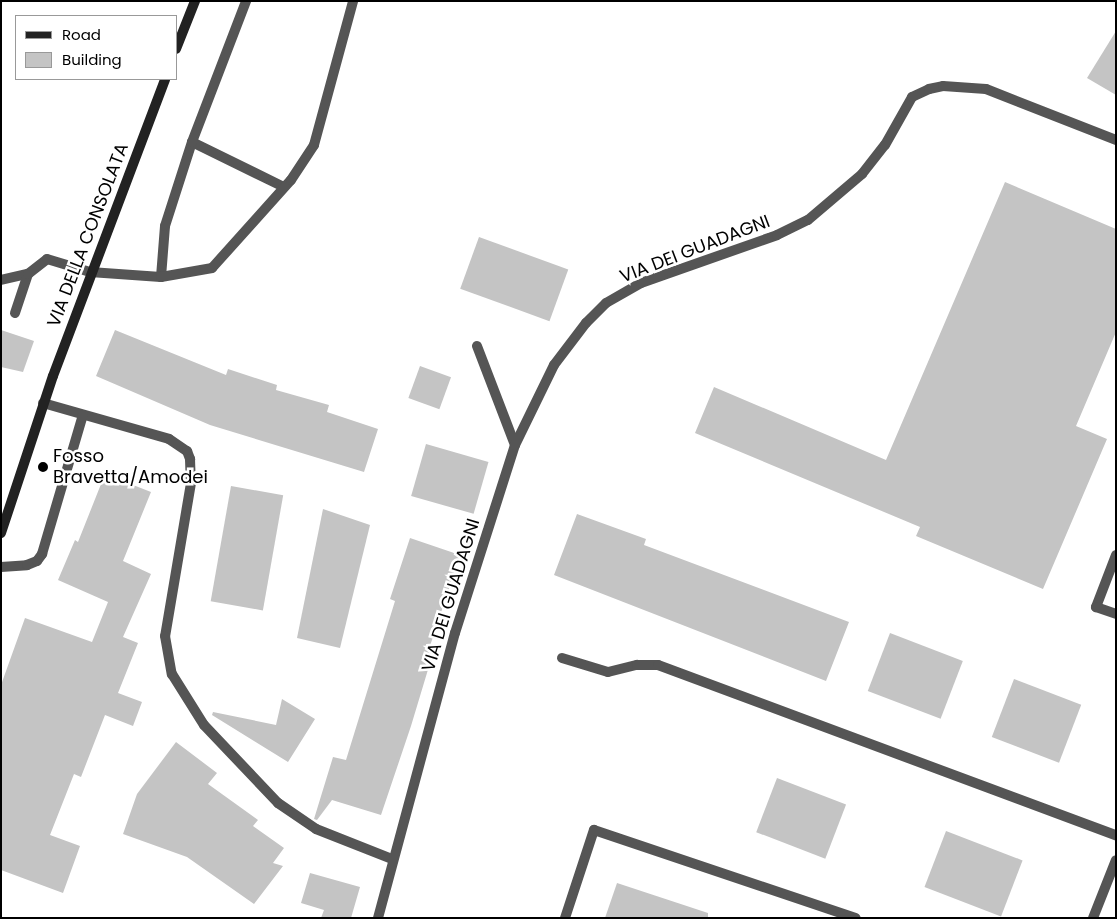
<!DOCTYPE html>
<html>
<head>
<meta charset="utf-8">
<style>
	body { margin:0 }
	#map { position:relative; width:1117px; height:919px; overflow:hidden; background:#fff; font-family:Poppins,sans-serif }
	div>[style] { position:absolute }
	.building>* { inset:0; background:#c4c4c4; transform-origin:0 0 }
	.service>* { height:10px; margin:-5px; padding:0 5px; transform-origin:5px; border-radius:5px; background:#555 }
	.minor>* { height:10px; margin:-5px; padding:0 5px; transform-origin:5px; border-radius:5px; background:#555 }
	.secondary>* { height:10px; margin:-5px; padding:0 5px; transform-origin:5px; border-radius:5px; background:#222 }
	.dots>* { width:14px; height:14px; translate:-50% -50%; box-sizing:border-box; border:2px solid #fff; border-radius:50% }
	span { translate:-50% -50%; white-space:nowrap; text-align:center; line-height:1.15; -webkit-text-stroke:5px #fff; paint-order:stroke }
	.street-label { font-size:18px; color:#000 }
	.poi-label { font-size:18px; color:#000 }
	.left { translate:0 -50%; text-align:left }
	.frame { position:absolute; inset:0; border:2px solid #000; pointer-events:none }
	.legend { position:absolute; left:15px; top:15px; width:162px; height:65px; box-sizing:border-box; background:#fff; border:1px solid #999; margin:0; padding:6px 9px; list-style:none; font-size:15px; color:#000 }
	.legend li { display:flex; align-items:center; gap:10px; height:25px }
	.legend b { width:25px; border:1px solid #999 }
</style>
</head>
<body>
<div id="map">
	<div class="building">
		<i style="clip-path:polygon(1116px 31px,1116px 95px,1087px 78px)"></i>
		<i style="clip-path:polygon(1005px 182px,1116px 229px,1116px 332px,1076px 426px,1107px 439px,1043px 589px,916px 536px,920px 527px,695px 433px,714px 387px,886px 460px)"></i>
		<i style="left:479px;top:237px;width:95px;height:55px;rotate:20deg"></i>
		<i style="clip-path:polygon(1px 330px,34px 341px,23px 372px,1px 367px)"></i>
		<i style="clip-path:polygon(115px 330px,226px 375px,228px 369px,277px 385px,276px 390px,329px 405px,327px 412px,378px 429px,364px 472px,210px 425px,96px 376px)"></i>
		<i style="left:420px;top:366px;width:33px;height:34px;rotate:20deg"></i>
		<i style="left:426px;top:444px;width:65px;height:54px;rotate:16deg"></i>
		<i style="clip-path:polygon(105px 474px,151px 492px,123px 561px,151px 574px,123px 637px,138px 643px,118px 693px,142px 702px,133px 726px,105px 715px,81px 777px,74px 774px,50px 835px,80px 846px,63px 893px,1px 870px,1px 685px,25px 618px,92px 642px,108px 602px,58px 580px,75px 540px,78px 542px)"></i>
		<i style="left:231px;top:486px;width:53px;height:117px;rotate:10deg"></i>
		<i style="clip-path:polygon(323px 509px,370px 525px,340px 648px,297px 638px)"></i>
		<i style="clip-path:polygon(577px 514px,646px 539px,644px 545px,849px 622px,826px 681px,554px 575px)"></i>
		<i style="clip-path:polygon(410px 538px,460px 555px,428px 652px,433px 653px,411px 726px,381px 815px,332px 800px,317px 820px,314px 819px,333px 757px,346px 760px,395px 601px,390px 599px)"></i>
		<i style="left:890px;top:633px;width:78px;height:62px;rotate:21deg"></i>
		<i style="left:1014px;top:679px;width:72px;height:62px;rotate:21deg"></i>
		<i style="clip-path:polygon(282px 699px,315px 719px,288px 762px,212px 715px,213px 712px,276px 725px)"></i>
		<i style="clip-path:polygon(176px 742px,217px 773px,208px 784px,258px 820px,253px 826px,284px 848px,273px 863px,283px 866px,254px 904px,187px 857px,123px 834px,137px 794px)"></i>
		<i style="left:777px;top:778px;width:74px;height:58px;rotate:21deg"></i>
		<i style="left:946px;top:831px;width:82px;height:60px;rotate:21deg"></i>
		<i style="clip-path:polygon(310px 873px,360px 887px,351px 918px,321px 918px,324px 910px,301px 903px)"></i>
		<i style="clip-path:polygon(617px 883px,708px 913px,708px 918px,605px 918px)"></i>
	</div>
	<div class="service">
		<i style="left:192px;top:142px;width:102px;rotate:26.1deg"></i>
		<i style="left:161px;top:277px;width:51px;rotate:-85.5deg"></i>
		<i style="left:165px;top:226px;width:88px;rotate:-72.2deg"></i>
		<i style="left:192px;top:142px;width:151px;rotate:-69deg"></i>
		<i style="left:1px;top:280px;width:28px;rotate:-13deg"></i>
		<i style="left:15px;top:313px;width:41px;rotate:-71.6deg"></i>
		<i style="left:28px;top:274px;width:24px;rotate:-38deg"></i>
		<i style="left:47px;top:259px;width:45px;rotate:16.8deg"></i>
		<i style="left:90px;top:272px;width:71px;rotate:4deg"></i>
		<i style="left:161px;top:277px;width:52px;rotate:-10deg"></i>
		<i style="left:212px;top:268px;width:118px;rotate:-48.1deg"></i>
		<i style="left:291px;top:180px;width:42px;rotate:-56.7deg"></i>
		<i style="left:314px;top:145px;width:149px;rotate:-74.8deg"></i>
		<i style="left:477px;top:346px;width:106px;rotate:69deg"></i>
		<i style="left:1116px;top:555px;width:56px;rotate:111deg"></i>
		<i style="left:1096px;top:607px;width:21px;rotate:19deg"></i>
		<i style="left:565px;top:918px;width:93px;rotate:-71.8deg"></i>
		<i style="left:594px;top:830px;width:276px;rotate:18.6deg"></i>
	</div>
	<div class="minor">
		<i style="left:43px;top:403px;width:131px;rotate:15.9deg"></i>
		<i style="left:169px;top:439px;width:22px;rotate:34deg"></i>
		<i style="left:187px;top:451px;width:9px;rotate:69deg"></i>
		<i style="left:190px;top:459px;width:24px;rotate:88deg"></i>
		<i style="left:191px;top:483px;width:155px;rotate:99.6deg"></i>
		<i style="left:165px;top:636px;width:39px;rotate:80deg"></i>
		<i style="left:172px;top:674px;width:60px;rotate:57.9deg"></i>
		<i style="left:204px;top:725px;width:108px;rotate:46.5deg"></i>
		<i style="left:278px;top:803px;width:46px;rotate:34.4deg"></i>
		<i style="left:316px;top:829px;width:82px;rotate:21.5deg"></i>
		<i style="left:1px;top:567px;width:26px;rotate:-4deg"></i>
		<i style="left:27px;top:565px;width:11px;rotate:-22deg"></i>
		<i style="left:37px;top:561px;width:9px;rotate:-54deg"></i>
		<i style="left:42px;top:554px;width:145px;rotate:-73.6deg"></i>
		<i style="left:562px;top:658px;width:48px;rotate:16.9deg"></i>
		<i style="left:608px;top:672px;width:30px;rotate:-14deg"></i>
		<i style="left:637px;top:665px;width:21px"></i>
		<i style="left:658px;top:665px;width:489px;rotate:20.4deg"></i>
		<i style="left:378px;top:918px;width:295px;rotate:-74.9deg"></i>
		<i style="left:455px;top:633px;width:197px;rotate:-72.3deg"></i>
		<i style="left:515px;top:445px;width:89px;rotate:-64deg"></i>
		<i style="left:554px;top:365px;width:53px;rotate:-52.7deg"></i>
		<i style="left:586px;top:323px;width:28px;rotate:-45deg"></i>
		<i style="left:606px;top:303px;width:40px;rotate:-29.7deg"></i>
		<i style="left:641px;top:283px;width:144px;rotate:-19.4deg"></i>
		<i style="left:777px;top:235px;width:34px;rotate:-26deg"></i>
		<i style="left:808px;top:220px;width:71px;rotate:-40.4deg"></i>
		<i style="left:862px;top:174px;width:37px;rotate:-52deg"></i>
		<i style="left:885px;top:145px;width:55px;rotate:-60.6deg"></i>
		<i style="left:912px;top:97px;width:19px;rotate:-25deg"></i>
		<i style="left:929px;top:89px;width:14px;rotate:-12deg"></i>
		<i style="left:943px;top:86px;width:43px;rotate:4deg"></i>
		<i style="left:986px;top:89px;width:140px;rotate:21.4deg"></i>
		<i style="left:1093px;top:918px;width:62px;rotate:-68.4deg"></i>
	</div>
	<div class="secondary">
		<i style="left:176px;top:49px;width:52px;rotate:-68.4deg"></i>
		<i style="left:1px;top:533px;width:165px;rotate:-71.7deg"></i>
		<i style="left:53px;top:376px;width:317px;rotate:-69.3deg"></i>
	</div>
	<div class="dots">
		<i style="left:43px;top:467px;background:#000"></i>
	</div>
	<div class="street-label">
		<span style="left:88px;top:235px;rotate:-69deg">VIA DELLA CONSOLATA</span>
		<span style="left:695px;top:249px;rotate:-21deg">VIA DEI GUADAGNI</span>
		<span style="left:451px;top:595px;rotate:-73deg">VIA DEI GUADAGNI</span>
	</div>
	<div class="poi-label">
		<span class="left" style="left:53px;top:467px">Fosso<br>Bravetta/Amodei</span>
	</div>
	<div class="frame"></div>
	<ul class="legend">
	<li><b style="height:6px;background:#222"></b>Road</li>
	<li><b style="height:14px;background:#c4c4c4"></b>Building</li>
	</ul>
</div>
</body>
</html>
